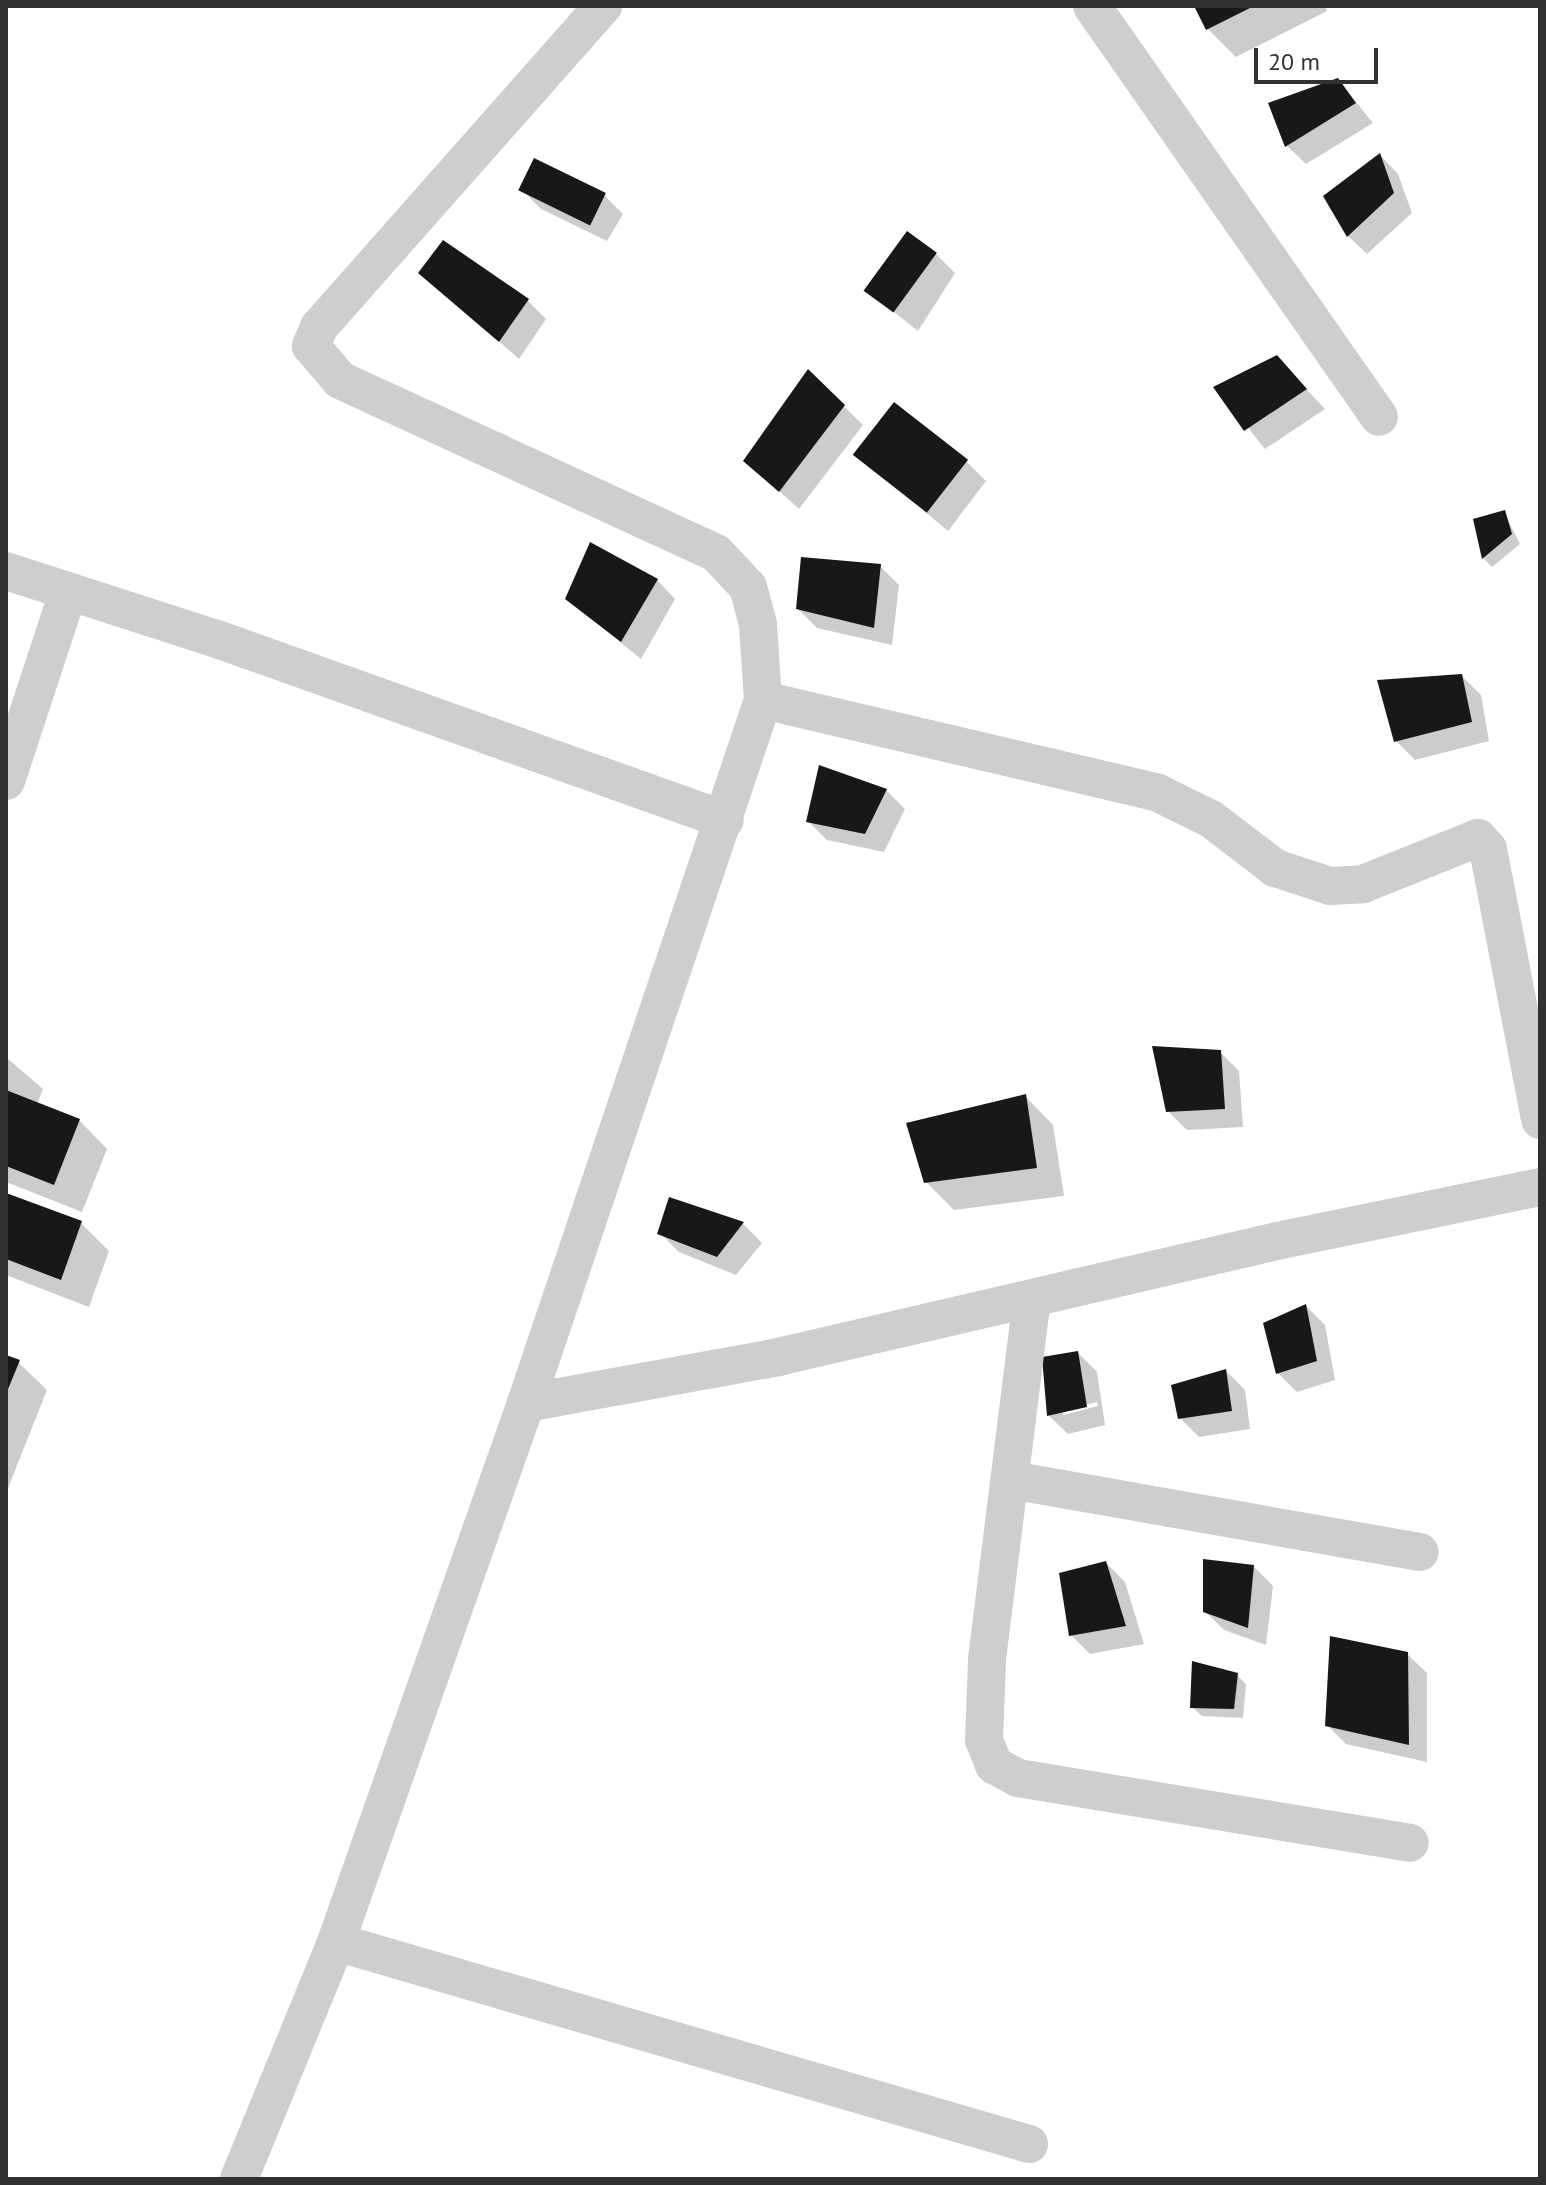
<!DOCTYPE html>
<html>
<head>
<meta charset="utf-8">
<style>
	body { margin:0 }
	#map { position:relative; width:1546px; height:2185px; overflow:hidden; background:#fff; font-family:"PT Sans",sans-serif }
	div>[style] { position:absolute }
	.shadow>* { inset:0; background:#0003 }
	.building>* { inset:0; background:#181818; transform-origin:0 0 }
	.minor>* { height:38px; margin:-19px; padding:0 19px; transform-origin:19px; border-radius:19px; background:#cecece }
	span { translate:-50% -50%; white-space:nowrap; text-align:center; line-height:1.15; -webkit-text-stroke:8px #fff; paint-order:stroke }
	.frame { position:absolute; inset:0; border:8px solid #313131; pointer-events:none }
	.scale { position:absolute; left:1254px; top:48px; width:124px; height:36px; box-sizing:border-box; border:4px solid #313131; border-top:0; padding-left:10px; font-size:24px; line-height:28px; white-space:nowrap; color:#313131; -webkit-text-stroke:6px #fff; paint-order:stroke }
</style>
</head>
<body>
<div id="map">
	<div class="shadow">
		<i style="clip-path:polygon(1197px 6px,1325px 6px,1327px 11px,1236px 57px,1208px 29px)"></i>
		<i style="clip-path:polygon(1338px 80px,1373px 123px,1306px 164px,1287px 146px)"></i>
		<i style="clip-path:polygon(1380px 155px,1398px 174px,1412px 213px,1367px 254px,1348px 236px)"></i>
		<i style="clip-path:polygon(522px 190px,604px 195px,623px 214px,607px 241px,541px 209px)"></i>
		<i style="clip-path:polygon(936px 254px,955px 273px,918px 331px,870px 293px)"></i>
		<i style="clip-path:polygon(421px 273px,527px 300px,546px 319px,519px 359px)"></i>
		<i style="clip-path:polygon(1277px 358px,1325px 409px,1265px 449px,1216px 387px)"></i>
		<i style="clip-path:polygon(809px 372px,863px 425px,799px 509px,746px 461px)"></i>
		<i style="clip-path:polygon(859px 457px,967px 462px,986px 481px,948px 531px)"></i>
		<i style="clip-path:polygon(1504px 512px,1520px 544px,1492px 567px,1483px 558px,1475px 520px)"></i>
		<i style="clip-path:polygon(880px 566px,899px 585px,892px 645px,817px 628px,798px 609px)"></i>
		<i style="clip-path:polygon(657px 580px,675px 599px,641px 659px,567px 599px)"></i>
		<i style="clip-path:polygon(1462px 676px,1481px 695px,1489px 741px,1415px 760px,1396px 741px)"></i>
		<i style="clip-path:polygon(886px 790px,905px 809px,884px 852px,827px 840px,808px 821px)"></i>
		<i style="clip-path:polygon(1220px 1052px,1239px 1071px,1243px 1127px,1187px 1130px,1168px 1111px)"></i>
		<i style="clip-path:polygon(6px 1057px,43px 1089px,37px 1104px,79px 1120px,107px 1149px,82px 1212px,6px 1182px)"></i>
		<i style="clip-path:polygon(1025px 1096px,1053px 1125px,1064px 1196px,954px 1210px,926px 1182px)"></i>
		<i style="clip-path:polygon(6px 1195px,81px 1223px,109px 1251px,89px 1307px,6px 1275px)"></i>
		<i style="clip-path:polygon(671px 1199px,743px 1224px,762px 1243px,736px 1275px,679px 1252px,660px 1233px)"></i>
		<i style="clip-path:polygon(1306px 1306px,1325px 1325px,1335px 1380px,1297px 1392px,1278px 1373px,1265px 1324px)"></i>
		<i style="clip-path:polygon(evenodd,1078px 1353px,1097px 1372px,1105px 1425px,1068px 1434px,1049px 1416px,1078px 1353px,1097px 1402px,1098px 1406px,1063px 1415px,1063px 1410px,1097px 1402px)"></i>
		<i style="clip-path:polygon(6px 1357px,18px 1362px,47px 1390px,6px 1493px)"></i>
		<i style="clip-path:polygon(1226px 1371px,1245px 1390px,1250px 1429px,1199px 1437px,1180px 1418px)"></i>
		<i style="clip-path:polygon(1106px 1563px,1125px 1582px,1144px 1644px,1090px 1654px,1071px 1635px)"></i>
		<i style="clip-path:polygon(1254px 1567px,1273px 1586px,1266px 1645px,1224px 1630px,1205px 1611px)"></i>
		<i style="clip-path:polygon(1407px 1654px,1427px 1673px,1427px 1762px,1346px 1744px,1327px 1725px)"></i>
		<i style="clip-path:polygon(1237px 1675px,1246px 1684px,1243px 1718px,1202px 1716px,1192px 1707px)"></i>
	</div>
	<div class="building">
		<i style="clip-path:polygon(1194px 6px,1254px 6px,1206px 30px)"></i>
		<i style="clip-path:polygon(1338px 78px,1356px 103px,1285px 147px,1268px 103px)"></i>
		<i style="clip-path:polygon(1380px 153px,1394px 193px,1347px 237px,1323px 196px)"></i>
		<i style="left:534px;top:158px;width:80px;height:36px;rotate:26deg"></i>
		<i style="left:907px;top:231px;width:37px;height:74px;rotate:36deg"></i>
		<i style="clip-path:polygon(443px 240px,529px 299px,499px 342px,418px 273px)"></i>
		<i style="clip-path:polygon(1277px 355px,1307px 389px,1244px 431px,1213px 387px)"></i>
		<i style="clip-path:polygon(808px 369px,845px 405px,779px 492px,743px 461px)"></i>
		<i style="left:894px;top:402px;width:94px;height:67px;rotate:38deg"></i>
		<i style="clip-path:polygon(1505px 510px,1512px 534px,1482px 559px,1473px 519px)"></i>
		<i style="clip-path:polygon(590px 542px,658px 579px,621px 642px,565px 599px)"></i>
		<i style="clip-path:polygon(801px 557px,881px 564px,874px 628px,796px 609px)"></i>
		<i style="clip-path:polygon(1462px 674px,1472px 722px,1394px 742px,1377px 680px)"></i>
		<i style="clip-path:polygon(819px 765px,887px 789px,865px 834px,806px 822px)"></i>
		<i style="clip-path:polygon(1152px 1046px,1221px 1050px,1225px 1109px,1166px 1112px)"></i>
		<i style="clip-path:polygon(6px 1090px,80px 1119px,54px 1185px,6px 1166px)"></i>
		<i style="clip-path:polygon(1026px 1094px,1037px 1168px,924px 1183px,906px 1123px)"></i>
		<i style="clip-path:polygon(6px 1193px,82px 1221px,61px 1280px,6px 1259px)"></i>
		<i style="clip-path:polygon(669px 1197px,744px 1222px,717px 1257px,657px 1234px)"></i>
		<i style="clip-path:polygon(1306px 1304px,1317px 1361px,1276px 1374px,1263px 1323px)"></i>
		<i style="clip-path:polygon(1078px 1351px,1087px 1407px,1047px 1416px,1042px 1357px)"></i>
		<i style="clip-path:polygon(6px 1355px,20px 1360px,6px 1394px)"></i>
		<i style="clip-path:polygon(1226px 1369px,1232px 1411px,1178px 1419px,1171px 1385px)"></i>
		<i style="clip-path:polygon(1203px 1559px,1254px 1565px,1248px 1628px,1203px 1612px)"></i>
		<i style="clip-path:polygon(1106px 1561px,1126px 1626px,1069px 1636px,1059px 1573px)"></i>
		<i style="clip-path:polygon(1330px 1636px,1408px 1652px,1409px 1745px,1325px 1726px)"></i>
		<i style="clip-path:polygon(1192px 1661px,1238px 1673px,1234px 1709px,1190px 1708px)"></i>
	</div>
	<div class="minor">
		<i style="left:1092px;top:6px;width:501px;rotate:55.07deg"></i>
		<i style="left:6px;top:571px;width:222px;rotate:17.9deg"></i>
		<i style="left:217px;top:639px;width:539px;rotate:19.61deg"></i>
		<i style="left:763px;top:700px;width:406px;rotate:13.2deg"></i>
		<i style="left:1158px;top:793px;width:59px;rotate:26.1deg"></i>
		<i style="left:1211px;top:819px;width:81px;rotate:37.4deg"></i>
		<i style="left:1275px;top:868px;width:58px;rotate:18.1deg"></i>
		<i style="left:1330px;top:886px;width:33px;rotate:-3deg"></i>
		<i style="left:1363px;top:884px;width:124px;rotate:-21.8deg"></i>
		<i style="left:1478px;top:838px;width:15px;rotate:48deg"></i>
		<i style="left:1488px;top:849px;width:276px;rotate:79.1deg"></i>
		<i style="left:6px;top:781px;width:199px;rotate:-71.8deg"></i>
		<i style="left:1032px;top:1298px;width:365px;rotate:97.1deg"></i>
		<i style="left:987px;top:1660px;width:80px;rotate:92.1deg"></i>
		<i style="left:984px;top:1740px;width:27px;rotate:68deg"></i>
		<i style="left:994px;top:1765px;width:27px;rotate:28deg"></i>
		<i style="left:1018px;top:1778px;width:397px;rotate:9.4deg"></i>
		<i style="left:526px;top:1403px;width:256px;rotate:-10.3deg"></i>
		<i style="left:778px;top:1357px;width:512px;rotate:-13.09deg"></i>
		<i style="left:1277px;top:1241px;width:268px;rotate:-11.6deg"></i>
		<i style="left:1011px;top:1480px;width:415px;rotate:10deg"></i>
		<i style="left:336px;top:1942px;width:722px;rotate:16.25deg"></i>
		<i style="left:239px;top:2179px;width:256px;rotate:-67.7deg"></i>
		<i style="left:336px;top:1942px;width:572px;rotate:-70.58deg"></i>
		<i style="left:526px;top:1403px;width:742px;rotate:-71.37deg"></i>
		<i style="left:763px;top:700px;width:76px;rotate:-93.8deg"></i>
		<i style="left:758px;top:624px;width:38px;rotate:-105deg"></i>
		<i style="left:748px;top:587px;width:47px;rotate:-133.3deg"></i>
		<i style="left:716px;top:553px;width:414px;rotate:-155.3deg"></i>
		<i style="left:340px;top:380px;width:45px;rotate:-130.5deg"></i>
		<i style="left:311px;top:346px;width:21px;rotate:-67deg"></i>
		<i style="left:319px;top:327px;width:429px;rotate:-48.5deg"></i>
	</div>
	<div class="frame"></div>
	<div class="scale">20 m</div>
</div>
</body>
</html>
